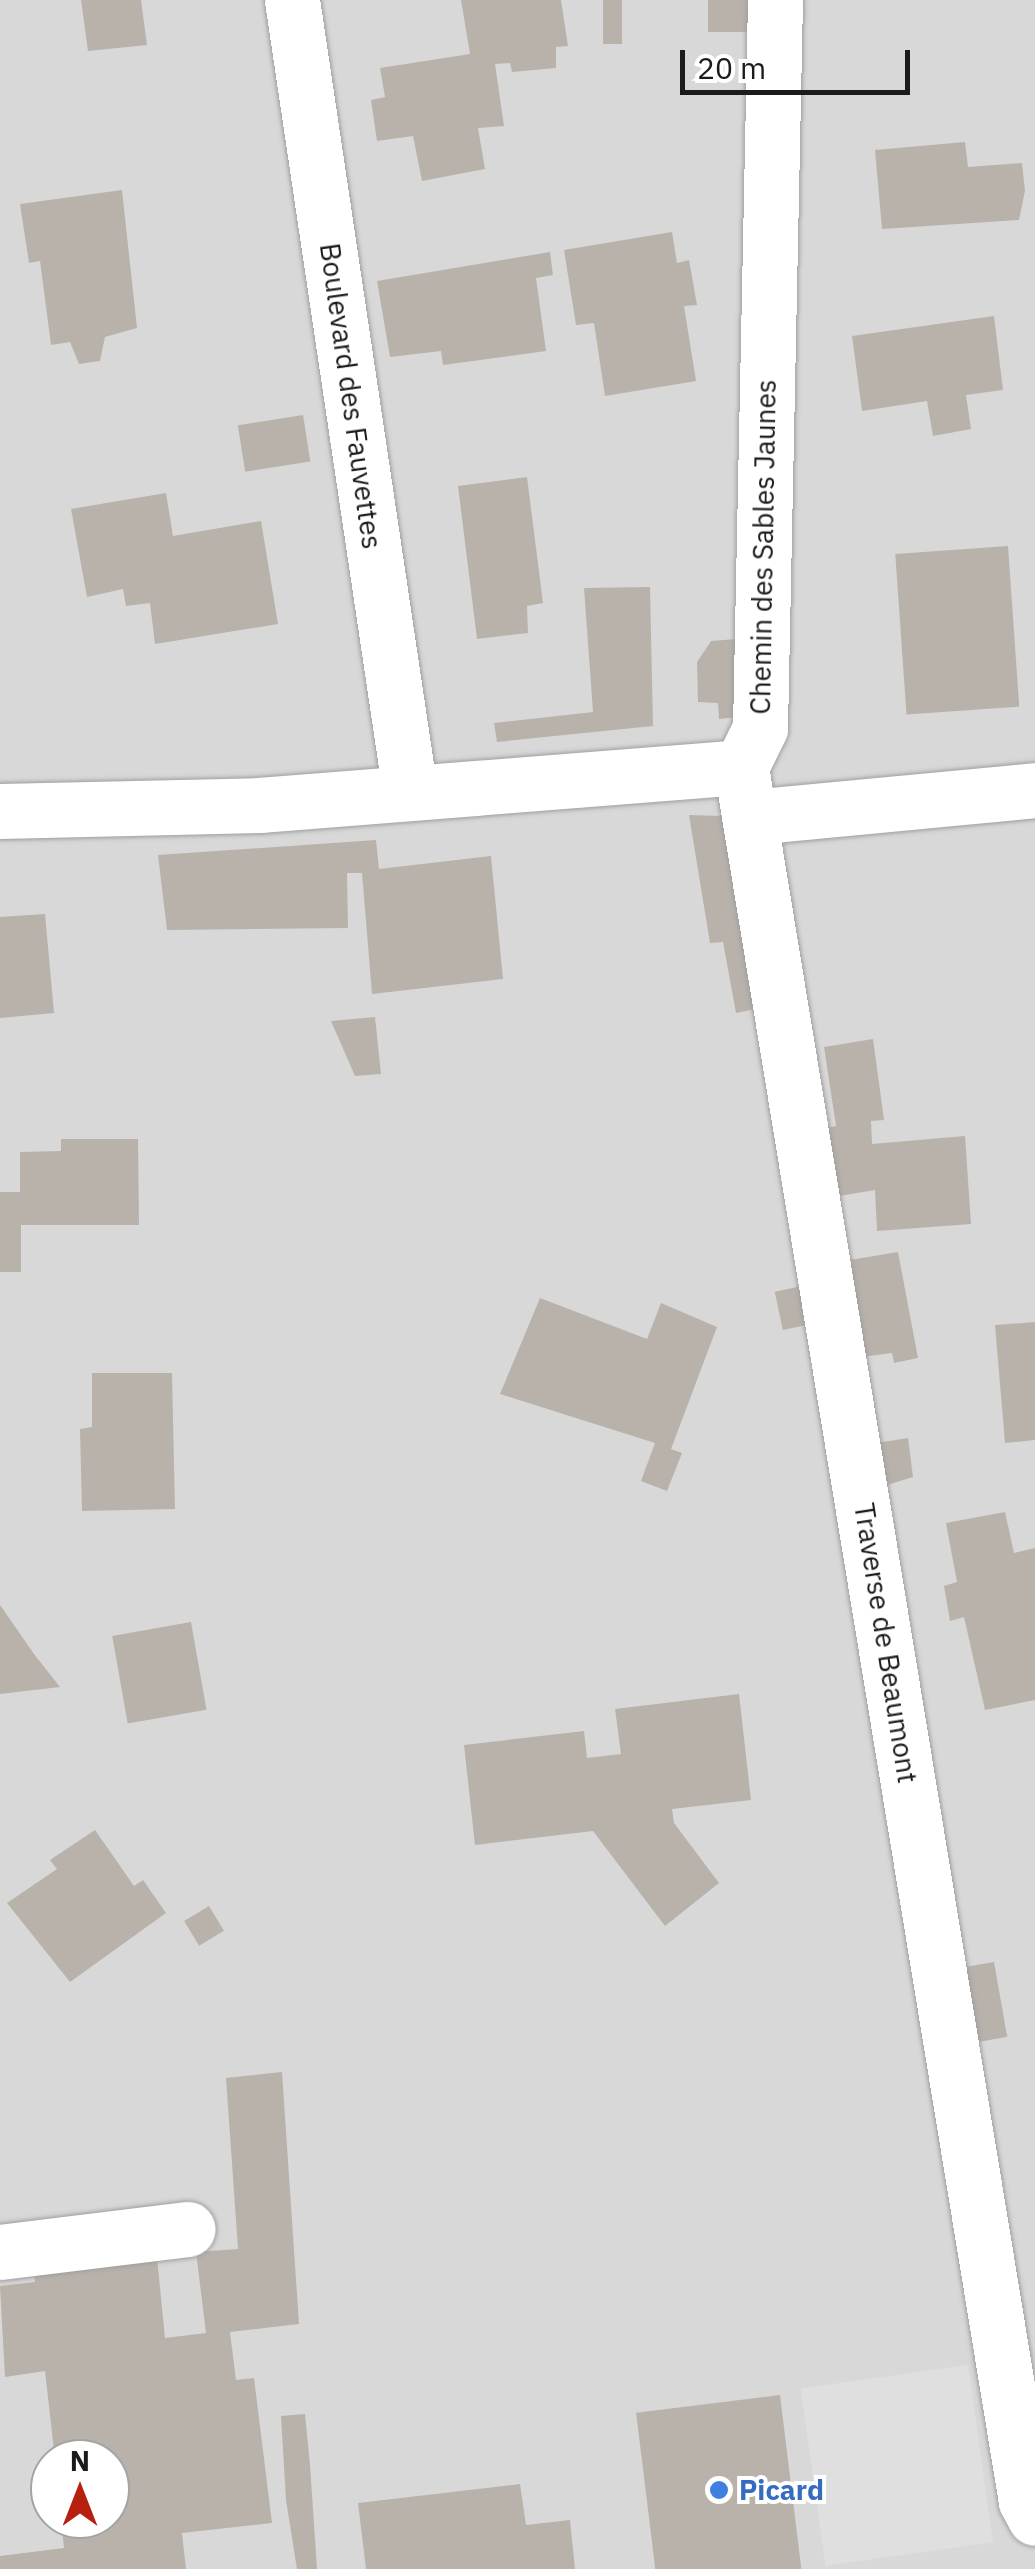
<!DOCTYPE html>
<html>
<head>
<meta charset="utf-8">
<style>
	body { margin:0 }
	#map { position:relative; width:1035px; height:2569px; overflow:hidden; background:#ece9e1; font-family:"IBM Plex Sans",sans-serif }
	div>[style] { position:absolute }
	.residential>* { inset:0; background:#d9d8d8 }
	.parking>* { inset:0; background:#dfdfdf; transform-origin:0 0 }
	.building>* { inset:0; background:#b8b2ab; transform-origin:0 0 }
	.roads { filter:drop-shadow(0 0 2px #9f9f9f) drop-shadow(0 0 2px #9f9f9f) }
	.minor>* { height:55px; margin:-27.5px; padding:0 27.5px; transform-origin:27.5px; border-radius:27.5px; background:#fff }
	.dots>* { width:28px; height:28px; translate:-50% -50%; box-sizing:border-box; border:5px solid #fff; border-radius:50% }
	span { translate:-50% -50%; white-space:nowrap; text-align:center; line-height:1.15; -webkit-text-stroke:8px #fff; paint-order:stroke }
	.street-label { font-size:28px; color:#1b1b1b }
	.shop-label { font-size:28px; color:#366cbe; font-weight:700 }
	.left { translate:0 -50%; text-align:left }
	.north { position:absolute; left:30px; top:2439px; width:100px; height:100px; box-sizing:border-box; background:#fff; border:2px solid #a4a4a4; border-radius:50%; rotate:0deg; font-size:28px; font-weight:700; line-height:40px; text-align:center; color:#1b1b1b }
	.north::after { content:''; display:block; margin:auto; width:35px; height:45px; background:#b7200f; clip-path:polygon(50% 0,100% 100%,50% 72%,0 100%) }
	.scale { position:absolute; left:680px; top:50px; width:230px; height:45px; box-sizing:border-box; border:5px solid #1b1b1b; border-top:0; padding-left:12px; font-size:30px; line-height:35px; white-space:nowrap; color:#1b1b1b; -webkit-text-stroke:8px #fff; paint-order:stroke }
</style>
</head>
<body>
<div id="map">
	<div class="residential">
		<i style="clip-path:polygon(evenodd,0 0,1035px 0,1035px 2569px,0 2569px,0 0,50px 2459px,110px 2459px,110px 2519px,50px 2519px,50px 2459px)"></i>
	</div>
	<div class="parking">
		<i style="left:968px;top:2365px;width:179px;height:169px;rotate:82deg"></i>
	</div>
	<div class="building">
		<i style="clip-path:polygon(81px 0,141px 0,147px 45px,88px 51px)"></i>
		<i style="clip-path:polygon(461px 0,561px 0,568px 46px,556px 47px,556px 68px,512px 72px,510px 63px,495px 64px,504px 126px,478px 128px,485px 169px,422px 181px,413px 136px,377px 141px,371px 100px,385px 97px,380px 68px,470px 54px)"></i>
		<i style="left:603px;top:0;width:19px;height:44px"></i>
		<i style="left:708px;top:0;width:40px;height:32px"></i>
		<i style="clip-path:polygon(965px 142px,968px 167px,1022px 163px,1025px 191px,1019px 220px,882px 229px,875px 150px)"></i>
		<i style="clip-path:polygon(122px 190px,137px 328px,105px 337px,100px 361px,79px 364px,70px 342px,51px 345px,40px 261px,29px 263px,20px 204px)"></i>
		<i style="clip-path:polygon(672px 232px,677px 263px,689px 260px,697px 305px,684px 306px,696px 381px,605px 396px,594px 323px,576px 325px,564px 250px)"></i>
		<i style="clip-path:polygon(550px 252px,553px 275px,536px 278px,546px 351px,443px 365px,441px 351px,390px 357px,377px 281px)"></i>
		<i style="clip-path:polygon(994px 316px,1003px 390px,966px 395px,971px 429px,933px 436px,927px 401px,862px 411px,852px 336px)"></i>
		<i style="left:303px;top:415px;width:47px;height:66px;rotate:81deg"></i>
		<i style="clip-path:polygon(527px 477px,543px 603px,527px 606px,528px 633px,477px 639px,458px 486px)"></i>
		<i style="clip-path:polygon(166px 493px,173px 536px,261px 521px,278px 624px,155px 644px,150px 603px,126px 606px,123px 589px,87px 597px,71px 509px)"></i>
		<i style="left:1008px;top:546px;width:161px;height:113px;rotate:86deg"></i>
		<i style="clip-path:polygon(650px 587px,653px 726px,497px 742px,494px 723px,593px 712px,584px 588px)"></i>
		<i style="clip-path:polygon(737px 639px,737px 717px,719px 719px,718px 703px,698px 702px,697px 662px,711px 641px)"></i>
		<i style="clip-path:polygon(689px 815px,721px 816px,729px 826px,760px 1008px,736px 1013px,723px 942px,710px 943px)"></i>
		<i style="clip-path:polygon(376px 840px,379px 869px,491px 856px,503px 979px,372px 994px,362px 873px,347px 873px,348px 928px,167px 930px,158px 855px)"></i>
		<i style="clip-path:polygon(45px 914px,54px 1013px,0 1018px,0 917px)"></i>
		<i style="clip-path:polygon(375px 1017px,381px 1074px,355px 1076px,331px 1021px)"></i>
		<i style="clip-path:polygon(873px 1039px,884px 1120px,871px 1121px,872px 1144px,965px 1136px,971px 1224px,877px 1231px,875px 1190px,833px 1197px,822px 1129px,836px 1126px,824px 1047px)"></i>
		<i style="clip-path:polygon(61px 1139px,138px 1139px,139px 1225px,21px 1225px,21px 1272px,0 1272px,0 1192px,20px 1192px,20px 1152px,61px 1151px)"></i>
		<i style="clip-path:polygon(898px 1252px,918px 1358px,894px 1363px,892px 1353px,862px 1357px,844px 1261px)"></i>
		<i style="left:807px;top:1285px;width:39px;height:33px;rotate:78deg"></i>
		<i style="clip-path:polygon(540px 1298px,647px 1339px,661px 1303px,717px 1327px,671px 1449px,682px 1453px,667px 1491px,641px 1481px,655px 1443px,500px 1394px)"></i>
		<i style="clip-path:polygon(1035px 1322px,1035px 1440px,1005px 1443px,995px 1325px)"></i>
		<i style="clip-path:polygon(92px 1373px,172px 1373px,175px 1509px,82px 1511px,80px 1429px,92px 1427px)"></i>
		<i style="clip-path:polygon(908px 1438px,913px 1477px,884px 1486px,877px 1443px)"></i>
		<i style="clip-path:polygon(1005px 1512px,1014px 1553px,1035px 1548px,1035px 1700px,985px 1710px,964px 1617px,950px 1621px,944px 1586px,957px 1582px,946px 1523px)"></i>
		<i style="clip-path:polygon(0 1605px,34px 1654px,60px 1687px,0 1694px)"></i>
		<i style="left:191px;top:1622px;width:89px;height:80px;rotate:80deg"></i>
		<i style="clip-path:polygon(739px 1694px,751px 1800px,672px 1809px,674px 1823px,719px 1883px,665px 1926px,593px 1831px,475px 1845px,464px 1745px,584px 1731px,587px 1758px,621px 1754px,615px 1709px)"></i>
		<i style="clip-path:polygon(95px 1830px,134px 1886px,143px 1880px,166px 1913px,70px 1982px,7px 1903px,57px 1869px,50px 1860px)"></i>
		<i style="left:209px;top:1906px;width:29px;height:29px;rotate:59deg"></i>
		<i style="left:994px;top:1962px;width:76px;height:32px;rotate:80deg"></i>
		<i style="clip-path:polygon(282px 2072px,299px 2324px,230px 2332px,236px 2380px,254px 2378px,272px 2523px,182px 2533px,186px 2569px,0 2569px,0 2556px,64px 2548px,61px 2519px,110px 2519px,110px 2459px,55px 2459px,45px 2371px,5px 2377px,0 2286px,35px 2282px,34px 2270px,157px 2257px,165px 2338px,206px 2333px,196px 2252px,238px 2249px,226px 2078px)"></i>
		<i style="left:780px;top:2395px;width:175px;height:145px;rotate:83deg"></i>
		<i style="clip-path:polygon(305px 2414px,310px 2465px,317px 2569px,297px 2569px,286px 2500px,281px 2416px)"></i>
		<i style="clip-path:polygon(520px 2484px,526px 2525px,570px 2520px,575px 2569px,366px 2569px,358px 2503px)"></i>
	</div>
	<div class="roads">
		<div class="minor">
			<i style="left:292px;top:0;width:801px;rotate:81.53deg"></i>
			<i style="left:741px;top:767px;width:1757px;rotate:80.67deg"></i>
			<i style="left:1026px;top:2501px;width:19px;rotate:62deg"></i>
			<i style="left:741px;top:767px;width:43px;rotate:-64deg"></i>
			<i style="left:760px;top:728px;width:728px;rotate:-88.82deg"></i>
			<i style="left:0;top:811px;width:259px;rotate:-1.3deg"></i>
			<i style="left:259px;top:805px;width:483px;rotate:-4.5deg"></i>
			<i style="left:751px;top:817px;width:285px;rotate:-5.4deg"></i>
			<i style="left:0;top:2252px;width:189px;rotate:-7deg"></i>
		</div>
	</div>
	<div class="dots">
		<i style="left:719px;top:2490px;background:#3f7fe0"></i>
	</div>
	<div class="street-label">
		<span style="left:351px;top:396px;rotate:82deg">Boulevard des Fauvettes</span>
		<span style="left:763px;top:547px;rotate:-89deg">Chemin des Sables Jaunes</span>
		<span style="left:886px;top:1643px;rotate:81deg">Traverse de Beaumont</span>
	</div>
	<div class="shop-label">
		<span class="left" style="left:739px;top:2490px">Picard</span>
	</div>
	<div class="north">N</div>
	<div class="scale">20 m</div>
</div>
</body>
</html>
